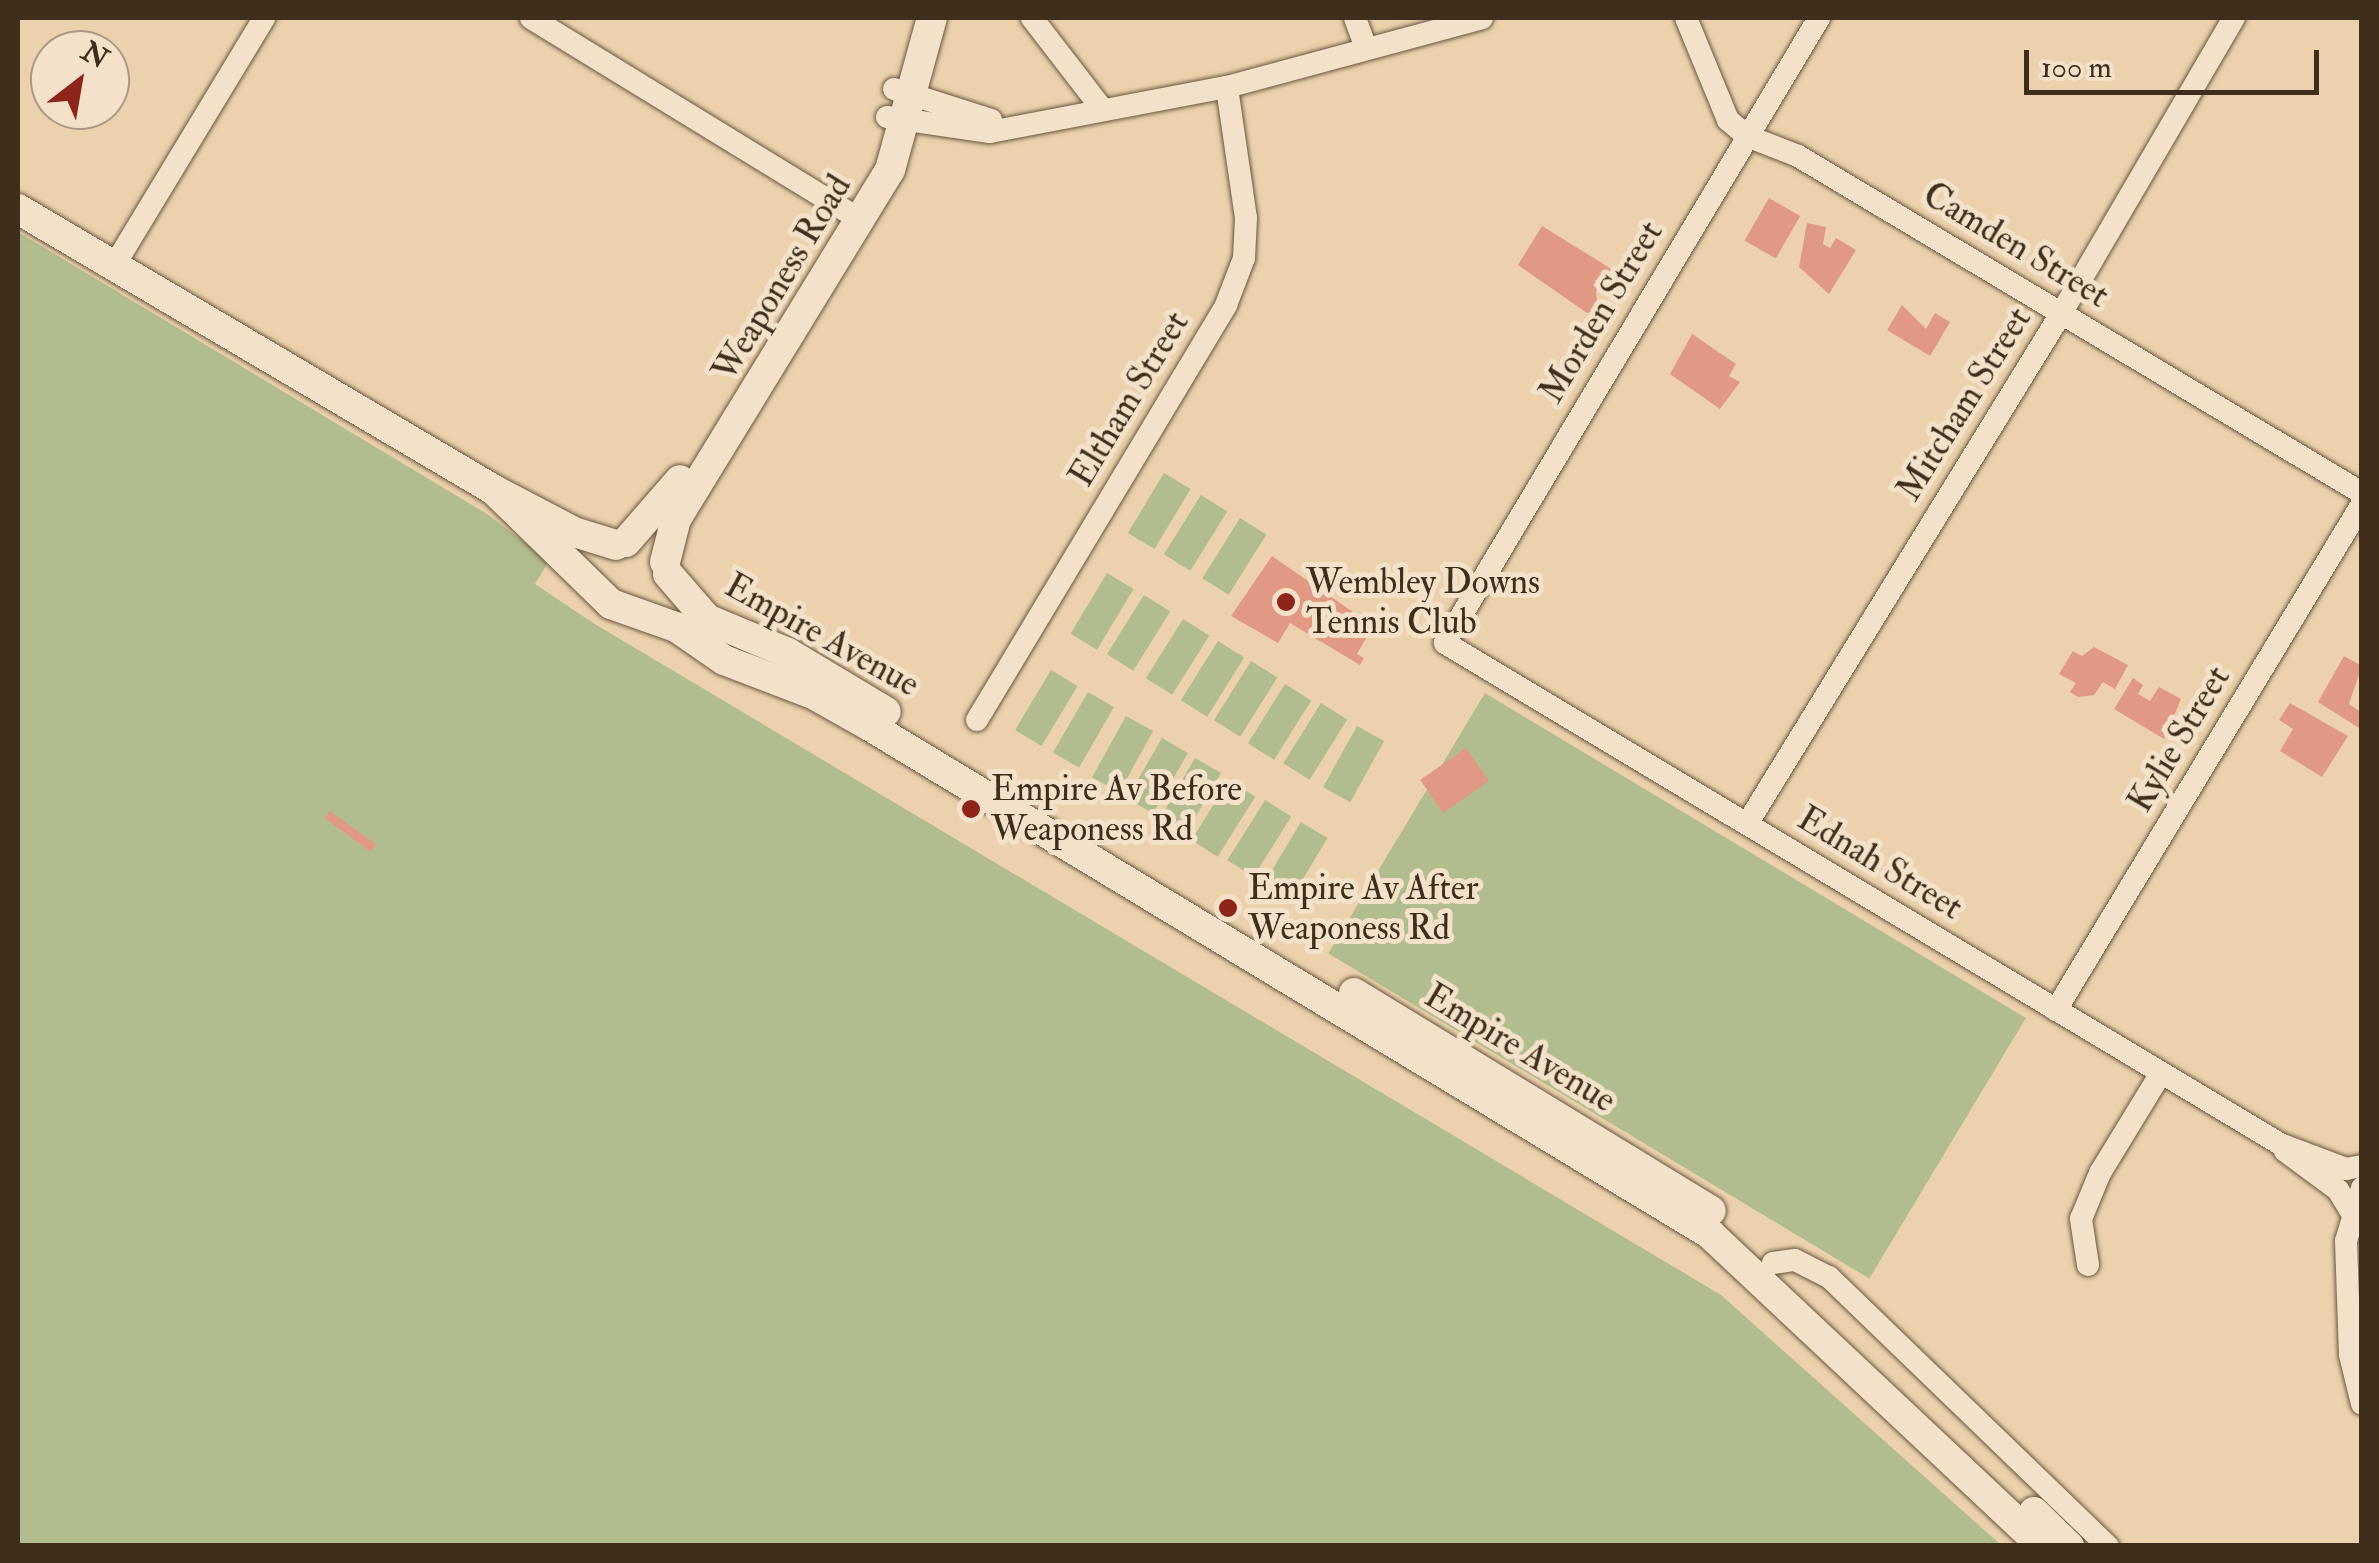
<!DOCTYPE html>
<html>
<head>
<meta charset="utf-8">
<style>
	body { margin:0 }
	#map { position:relative; width:2379px; height:1563px; overflow:hidden; background:#ecd1ac; font-family:"IM FELL Double Pica",serif }
	div>[style] { position:absolute }
	.green>* { inset:0; background:#b1bd8e; transform-origin:0 0 }
	.building>* { inset:0; background:#e29983; transform-origin:0 0 }
	.roads { filter:drop-shadow(0 0 2px #6a573f) drop-shadow(0 0 2px #6a573f) }
	.minor>* { height:22px; margin:-11px; padding:0 11px; transform-origin:11px; border-radius:11px; background:#f3e1c9 }
	.secondary>* { height:30px; margin:-15px; padding:0 15px; transform-origin:15px; border-radius:15px; background:#f3e1c9 }
	.dots>* { width:28px; height:28px; translate:-50% -50%; box-sizing:border-box; border:5px solid #f3e1c9; border-radius:50% }
	span { translate:-50% -50%; white-space:nowrap; text-align:center; line-height:1.15; -webkit-text-stroke:10px #f3e1c9; paint-order:stroke }
	.street-label { font-size:35px; color:#3f2e1b }
	.poi-label { font-size:35px; color:#3f2e1b }
	.left { translate:0 -50%; text-align:left }
	.frame { position:absolute; inset:0; border:20px solid #3f2e1b; pointer-events:none }
	.north { position:absolute; left:30px; top:30px; width:100px; height:100px; box-sizing:border-box; background:#f3e1c9; border:2px solid #ab9983; border-radius:50%; rotate:31deg; font-size:28px; font-weight:700; line-height:40px; text-align:center; color:#3f2e1b }
	.north::after { content:''; display:block; margin:auto; width:35px; height:45px; background:#8f2418; clip-path:polygon(50% 0,100% 100%,50% 72%,0 100%) }
	.scale { position:absolute; left:2024px; top:50px; width:295px; height:45px; box-sizing:border-box; border:5px solid #3f2e1b; border-top:0; padding-left:12px; font-size:30px; line-height:35px; white-space:nowrap; color:#3f2e1b; -webkit-text-stroke:8px #f3e1c9; paint-order:stroke }
</style>
</head>
<body>
<div id="map">
	<div class="green">
		<i style="clip-path:polygon(18px 232px,487px 514px,549px 561px,535px 584px,593px 623px,1721px 1295px,2001px 1545px,18px 1546px)"></i>
		<i style="left:1164px;top:473px;width:31px;height:70px;rotate:31deg"></i>
		<i style="left:1201px;top:495px;width:31px;height:70px;rotate:32deg"></i>
		<i style="left:1240px;top:518px;width:31px;height:71px;rotate:32deg"></i>
		<i style="left:1107px;top:573px;width:31px;height:71px;rotate:31deg"></i>
		<i style="left:1144px;top:595px;width:31px;height:70px;rotate:32deg"></i>
		<i style="left:1183px;top:619px;width:31px;height:70px;rotate:32deg"></i>
		<i style="left:1218px;top:641px;width:31px;height:70px;rotate:32deg"></i>
		<i style="left:1251px;top:661px;width:31px;height:70px;rotate:32deg"></i>
		<i style="left:1051px;top:670px;width:31px;height:70px;rotate:31deg"></i>
		<i style="left:1285px;top:684px;width:31px;height:70px;rotate:32deg"></i>
		<i style="left:1088px;top:692px;width:30px;height:70px;rotate:30deg"></i>
		<i style="left:1485px;top:693px;width:631px;height:304px;rotate:31deg"></i>
		<i style="left:1321px;top:703px;width:31px;height:71px;rotate:32deg"></i>
		<i style="left:1126px;top:716px;width:31px;height:70px;rotate:29deg"></i>
		<i style="left:1357px;top:726px;width:31px;height:70px;rotate:29deg"></i>
		<i style="left:1162px;top:738px;width:30px;height:70px;rotate:30deg"></i>
		<i style="left:1195px;top:758px;width:30px;height:70px;rotate:30deg"></i>
		<i style="left:1229px;top:780px;width:31px;height:71px;rotate:32deg"></i>
		<i style="left:1265px;top:800px;width:31px;height:71px;rotate:32deg"></i>
		<i style="left:1301px;top:822px;width:31px;height:70px;rotate:31deg"></i>
	</div>
	<div class="building">
		<i style="left:1769px;top:198px;width:36px;height:49px;rotate:30deg"></i>
		<i style="clip-path:polygon(1807px 223px,1826px 227px,1823px 244px,1830px 248px,1836px 238px,1856px 250px,1829px 294px,1799px 267px)"></i>
		<i style="clip-path:polygon(1542px 226px,1618px 273px,1606px 291px,1599px 286px,1596px 292px,1598px 310px,1587px 313px,1518px 265px)"></i>
		<i style="clip-path:polygon(1902px 305px,1926px 329px,1935px 313px,1950px 322px,1930px 356px,1887px 330px)"></i>
		<i style="clip-path:polygon(1692px 334px,1736px 364px,1729px 376px,1740px 382px,1720px 409px,1670px 374px)"></i>
		<i style="clip-path:polygon(1272px 556px,1373px 626px,1357px 654px,1364px 658px,1360px 665px,1290px 623px,1278px 643px,1231px 616px)"></i>
		<i style="clip-path:polygon(2094px 647px,2128px 665px,2115px 689px,2103px 682px,2094px 695px,2078px 697px,2070px 692px,2076px 683px,2059px 674px,2073px 651px,2082px 656px)"></i>
		<i style="clip-path:polygon(2344px 656px,2362px 666px,2349px 704px,2362px 713px,2359px 728px,2318px 702px)"></i>
		<i style="clip-path:polygon(2133px 678px,2143px 685px,2138px 694px,2150px 701px,2159px 687px,2181px 699px,2164px 739px,2114px 709px)"></i>
		<i style="clip-path:polygon(2290px 703px,2348px 736px,2322px 777px,2280px 751px,2293px 729px,2279px 720px)"></i>
		<i style="left:1466px;top:748px;width:40px;height:56px;rotate:55deg"></i>
		<i style="left:330px;top:811px;width:57px;height:9px;rotate:36deg"></i>
	</div>
	<div class="roads">
		<div class="minor">
			<i style="left:531px;top:18px;width:388px;rotate:31.5deg"></i>
			<i style="left:1032px;top:18px;width:115px;rotate:52.4deg"></i>
			<i style="left:1355px;top:18px;width:30px;rotate:70deg"></i>
			<i style="left:1686px;top:18px;width:110px;rotate:67.6deg"></i>
			<i style="left:1728px;top:120px;width:25px;rotate:40deg"></i>
			<i style="left:1747px;top:136px;width:55px;rotate:21.4deg"></i>
			<i style="left:1798px;top:156px;width:657px;rotate:30.86deg"></i>
			<i style="left:1819px;top:18px;width:728px;rotate:120.9deg"></i>
			<i style="left:1445px;top:643px;width:974px;rotate:30.96deg"></i>
			<i style="left:2280px;top:1144px;width:71px;rotate:20.7deg"></i>
			<i style="left:2346px;top:1169px;width:16px;rotate:-11deg"></i>
			<i style="left:894px;top:89px;width:102px;rotate:17.7deg"></i>
			<i style="left:887px;top:117px;width:104px;rotate:8.3deg"></i>
			<i style="left:990px;top:132px;width:241px;rotate:-10.8deg"></i>
			<i style="left:1227px;top:87px;width:264px;rotate:-15.1deg"></i>
			<i style="left:114px;top:266px;width:290px;rotate:-58.8deg"></i>
			<i style="left:977px;top:720px;width:484px;rotate:-59deg"></i>
			<i style="left:1226px;top:305px;width:50px;rotate:-69deg"></i>
			<i style="left:1244px;top:258px;width:40px;rotate:-87.1deg"></i>
			<i style="left:1246px;top:218px;width:132px;rotate:-98.3deg"></i>
			<i style="left:1747px;top:824px;width:601px;rotate:-58.4deg"></i>
			<i style="left:2062px;top:312px;width:341px;rotate:-59.7deg"></i>
			<i style="left:2056px;top:1010px;width:591px;rotate:-58.84deg"></i>
			<i style="left:2285px;top:1151px;width:66px;rotate:36.3deg"></i>
			<i style="left:2338px;top:1190px;width:27px;rotate:59deg"></i>
			<i style="left:2362px;top:1188px;width:55px;rotate:106.8deg"></i>
			<i style="left:2346px;top:1241px;width:114px;rotate:88deg"></i>
			<i style="left:2350px;top:1355px;width:50px;rotate:76.2deg"></i>
			<i style="left:1773px;top:1263px;width:22px;rotate:-8deg"></i>
			<i style="left:1795px;top:1260px;width:38px;rotate:27deg"></i>
			<i style="left:1829px;top:1277px;width:388px;rotate:44deg"></i>
			<i style="left:2088px;top:1265px;width:47px;rotate:-98.7deg"></i>
			<i style="left:2081px;top:1219px;width:50px;rotate:-67.6deg"></i>
			<i style="left:2100px;top:1173px;width:117px;rotate:-58.6deg"></i>
		</div>
		<div class="secondary">
			<i style="left:18px;top:209px;width:553px;rotate:30.55deg"></i>
			<i style="left:494px;top:490px;width:90px;rotate:27.7deg"></i>
			<i style="left:574px;top:532px;width:44px;rotate:17.2deg"></i>
			<i style="left:494px;top:490px;width:163px;rotate:44.3deg"></i>
			<i style="left:611px;top:604px;width:69px;rotate:19.5deg"></i>
			<i style="left:676px;top:627px;width:58px;rotate:34.5deg"></i>
			<i style="left:724px;top:660px;width:95px;rotate:20.9deg"></i>
			<i style="left:813px;top:694px;width:65px;rotate:29.3deg"></i>
			<i style="left:870px;top:726px;width:982px;rotate:31.16deg"></i>
			<i style="left:1710px;top:1234px;width:456px;rotate:43.2deg"></i>
			<i style="left:626px;top:542px;width:82px;rotate:-48.9deg"></i>
			<i style="left:665px;top:562px;width:44px;rotate:-75.7deg"></i>
			<i style="left:676px;top:519px;width:409px;rotate:-58.5deg"></i>
			<i style="left:890px;top:170px;width:158px;rotate:-74.6deg"></i>
			<i style="left:668px;top:574px;width:60px;rotate:49.1deg"></i>
			<i style="left:707px;top:619px;width:88px;rotate:22.8deg"></i>
			<i style="left:788px;top:653px;width:114px;rotate:31deg"></i>
			<i style="left:1354px;top:993px;width:418px;rotate:31.4deg"></i>
			<i style="left:2034px;top:1512px;width:49px;rotate:44.2deg"></i>
		</div>
	</div>
	<div class="dots">
		<i style="left:1286px;top:602px;background:#8f2418"></i>
		<i style="left:971px;top:809px;background:#8f2418"></i>
		<i style="left:1228px;top:908px;background:#8f2418"></i>
	</div>
	<div class="street-label">
		<span style="left:2016px;top:245px;rotate:31deg">Camden Street</span>
		<span style="left:782px;top:278px;rotate:-59deg">Weaponess Road</span>
		<span style="left:1601px;top:312px;rotate:-59deg">Morden Street</span>
		<span style="left:1129px;top:399px;rotate:-59deg">Eltham Street</span>
		<span style="left:1964px;top:404px;rotate:-58deg">Mitcham Street</span>
		<span style="left:822px;top:635px;rotate:29deg">Empire Avenue</span>
		<span style="left:2179px;top:739px;rotate:-59deg">Kylie Street</span>
		<span style="left:1880px;top:863px;rotate:31deg">Ednah Street</span>
		<span style="left:1520px;top:1048px;rotate:31deg">Empire Avenue</span>
	</div>
	<div class="poi-label">
		<span class="left" style="left:1306px;top:602px">Wembley Downs<br>Tennis Club</span>
		<span class="left" style="left:991px;top:809px">Empire Av Before<br>Weaponess Rd</span>
		<span class="left" style="left:1248px;top:908px">Empire Av After<br>Weaponess Rd</span>
	</div>
	<div class="frame"></div>
	<div class="north">N</div>
	<div class="scale">100 m</div>
</div>
</body>
</html>
